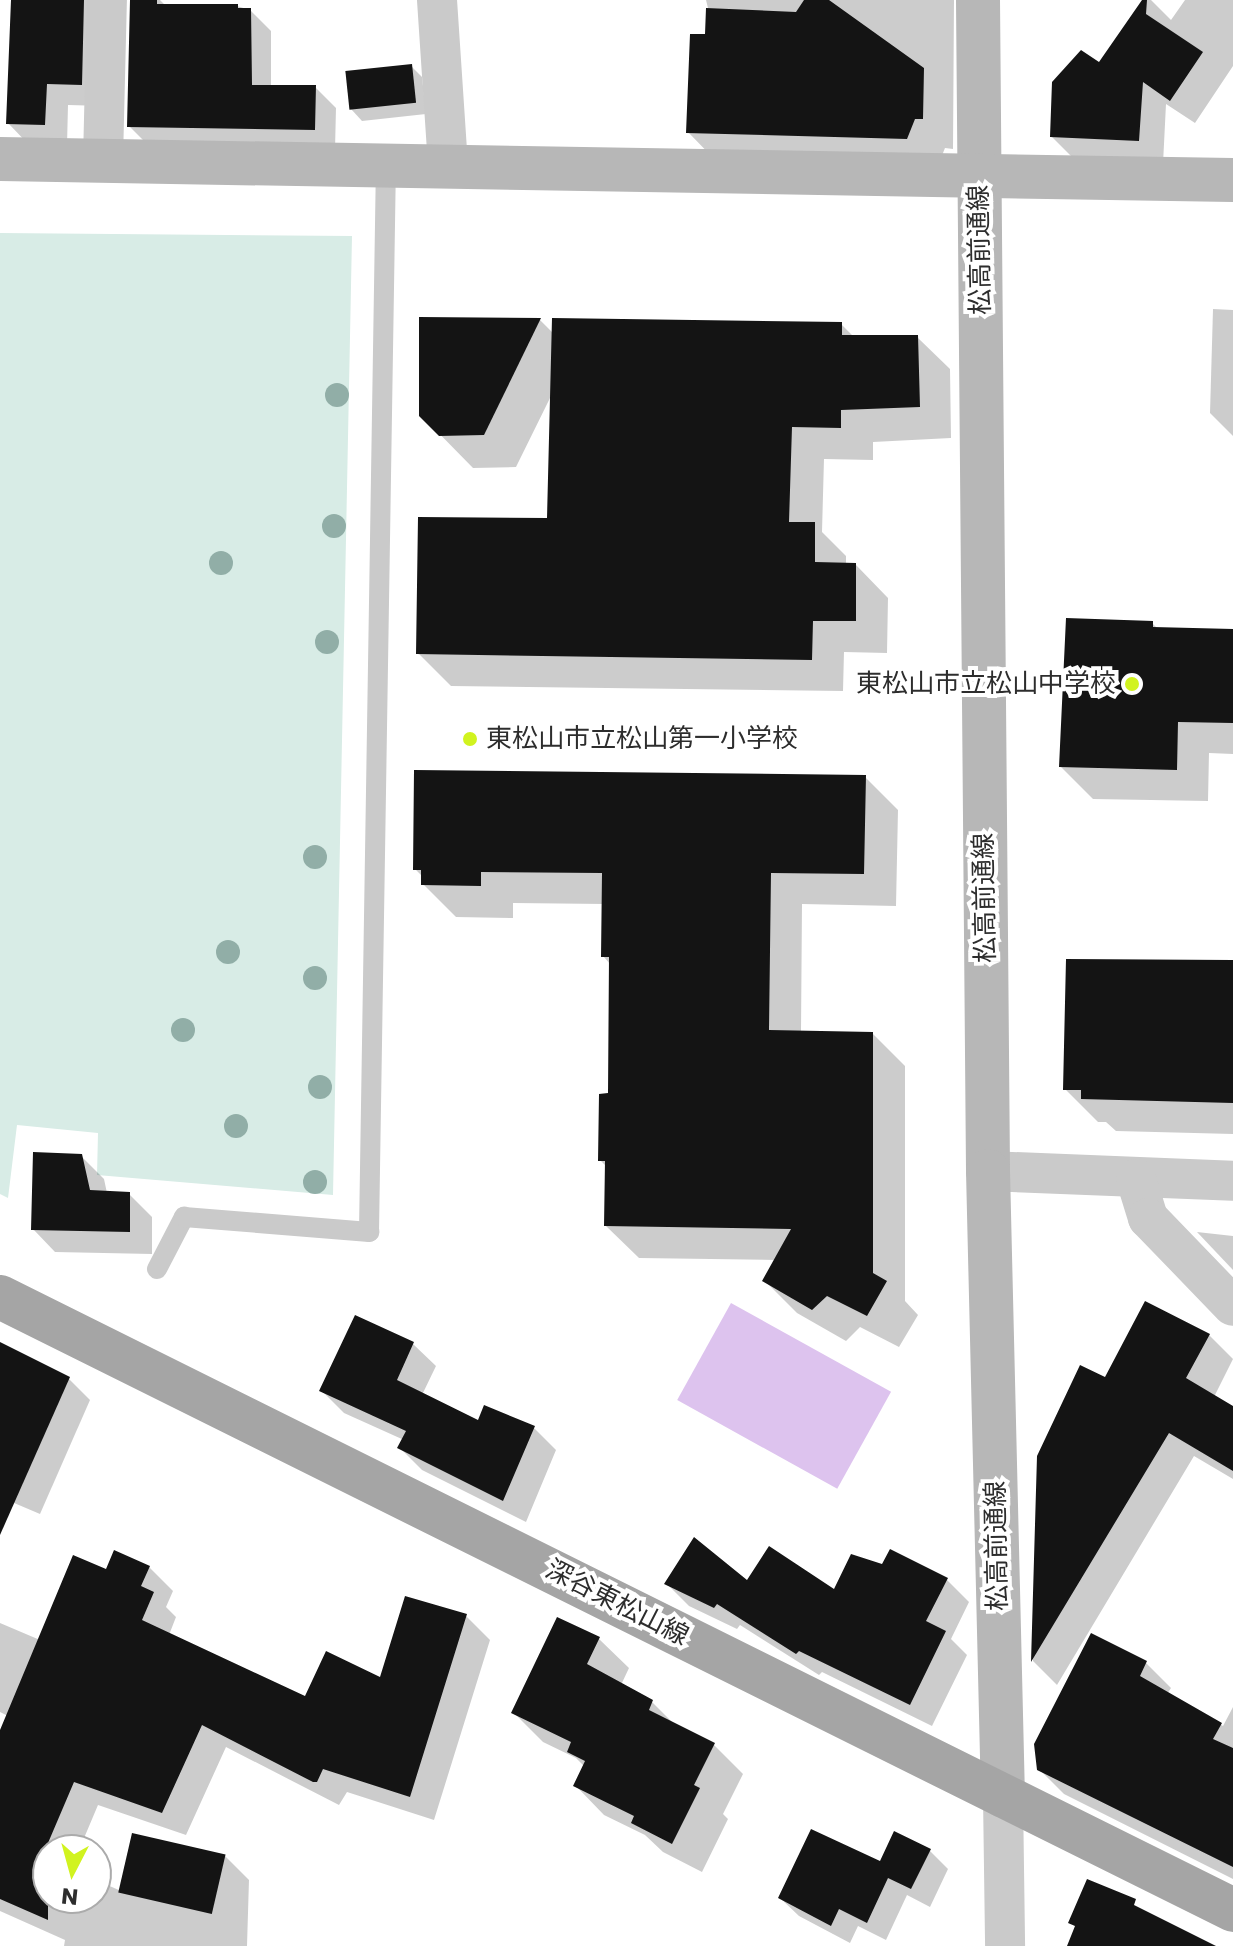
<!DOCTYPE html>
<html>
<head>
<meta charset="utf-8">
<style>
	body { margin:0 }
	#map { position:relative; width:1233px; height:1946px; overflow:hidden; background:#fff; font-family:Poppins,"Noto Sans JP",sans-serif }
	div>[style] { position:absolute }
	.green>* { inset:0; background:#d8ece6 }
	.water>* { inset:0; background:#ddc3ee; transform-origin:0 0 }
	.shadow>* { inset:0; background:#0003 }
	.building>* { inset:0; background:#141414; transform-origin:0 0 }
	.lane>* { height:20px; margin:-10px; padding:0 10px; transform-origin:10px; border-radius:10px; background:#cacaca }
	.street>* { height:40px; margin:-20px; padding:0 20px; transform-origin:20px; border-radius:20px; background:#cacaca }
	.secondary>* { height:44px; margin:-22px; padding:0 22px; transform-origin:22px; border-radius:22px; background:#b7b7b7 }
	.primary>* { height:44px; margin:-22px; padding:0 22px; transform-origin:22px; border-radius:22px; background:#a5a5a5 }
	.trees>* { width:24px; height:24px; margin:-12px; border-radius:50%; background:#91aea7 }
	.dots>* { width:22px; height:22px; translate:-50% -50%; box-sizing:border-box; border:4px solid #fff; border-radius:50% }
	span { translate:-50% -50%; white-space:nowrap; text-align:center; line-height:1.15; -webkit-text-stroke:8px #fff; paint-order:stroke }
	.street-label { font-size:26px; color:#2d2d2d }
	.poi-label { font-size:26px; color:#2d2d2d }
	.right { translate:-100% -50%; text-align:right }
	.left { translate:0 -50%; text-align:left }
	.north { position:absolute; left:32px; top:1834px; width:80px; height:80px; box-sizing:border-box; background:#fff; border:2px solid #ababab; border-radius:50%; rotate:186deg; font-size:22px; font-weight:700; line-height:32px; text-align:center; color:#2d2d2d }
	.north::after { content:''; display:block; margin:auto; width:28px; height:36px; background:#d1f31f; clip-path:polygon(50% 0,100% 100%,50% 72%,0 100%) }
</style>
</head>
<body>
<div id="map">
	<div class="green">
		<i style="clip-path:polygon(0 233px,352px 236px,333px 1195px,97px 1175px,98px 1133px,17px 1125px,8px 1198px,0 1194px)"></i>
	</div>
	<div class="water">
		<i style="left:731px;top:1303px;width:183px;height:111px;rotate:29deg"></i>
	</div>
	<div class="shadow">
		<i style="clip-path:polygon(12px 0,108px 0,104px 106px,68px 105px,67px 146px,30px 146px,8px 123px)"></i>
		<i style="clip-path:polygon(131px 0,160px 0,166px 6px,237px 6px,250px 10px,271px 31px,271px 87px,315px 87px,336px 108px,335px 150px,150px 147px,129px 126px)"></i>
		<i style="clip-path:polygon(706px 0,954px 0,953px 149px,945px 148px,937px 168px,718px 163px,688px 132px,715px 37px)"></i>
		<i style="clip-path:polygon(1145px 0,1151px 0,1171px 20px,1185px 0,1233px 0,1233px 66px,1195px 123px,1166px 104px,1163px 164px,1076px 161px,1052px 137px)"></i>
		<i style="clip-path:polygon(411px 66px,422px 77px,426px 114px,362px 121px,351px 109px)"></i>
		<i style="clip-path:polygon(1213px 309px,1233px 310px,1233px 436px,1210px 413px)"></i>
		<i style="clip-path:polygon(421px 319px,540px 320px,553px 333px,841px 324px,854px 337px,917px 337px,950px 369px,951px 438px,873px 442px,873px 460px,824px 459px,822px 532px,846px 556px,846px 565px,856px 565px,888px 598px,887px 653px,844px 652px,843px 691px,451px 686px,418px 653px,549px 520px,552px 394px,516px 467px,473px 468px,421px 415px)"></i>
		<i style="clip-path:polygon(1152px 623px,1158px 629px,1233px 631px,1233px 754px,1209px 753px,1208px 801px,1093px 799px,1061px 767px)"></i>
		<i style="clip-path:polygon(865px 777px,898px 810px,896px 906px,802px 904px,801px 1033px,873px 1034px,905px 1066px,905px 1301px,918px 1315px,899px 1347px,860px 1327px,846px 1341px,797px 1313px,765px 1281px,776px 1260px,639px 1258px,606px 1226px,607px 1167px,600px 1160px,610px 1095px,611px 965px,603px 956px,604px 904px,513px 903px,513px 918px,456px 917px,423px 884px,423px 877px,415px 869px)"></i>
		<i style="clip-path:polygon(1233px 962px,1233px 1134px,1116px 1131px,1106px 1122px,1098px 1122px,1065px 1089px)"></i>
		<i style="clip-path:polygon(81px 1156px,104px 1179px,107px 1193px,129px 1194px,152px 1217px,152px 1254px,55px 1252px,33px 1229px)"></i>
		<i style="clip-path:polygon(1197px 1232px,1233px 1236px,1233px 1270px)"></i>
		<i style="clip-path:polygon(1146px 1303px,1209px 1335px,1233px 1359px,1214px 1397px,1233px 1409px,1233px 1479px,1194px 1456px,1057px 1685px,1033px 1661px,1039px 1456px,1105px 1380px)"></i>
		<i style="clip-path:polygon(356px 1318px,413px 1344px,436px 1366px,422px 1395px,479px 1423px,534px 1428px,556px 1450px,526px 1522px,422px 1470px,400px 1448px,404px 1440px,344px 1413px,322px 1391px)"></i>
		<i style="clip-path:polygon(0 1357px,69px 1379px,90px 1400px,40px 1514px,0 1497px)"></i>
		<i style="clip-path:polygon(149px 1567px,173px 1591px,166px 1607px,176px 1617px,169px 1635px,305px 1698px,381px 1680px,466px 1616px,490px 1640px,434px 1820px,347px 1792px,339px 1805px,226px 1747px,186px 1835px,98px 1805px,79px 1850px,48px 1850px,48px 1898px,96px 1898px,96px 1880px,121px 1891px,225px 1856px,249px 1880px,247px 1946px,64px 1946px,65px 1940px,0 1911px,0 1735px,8px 1716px,0 1712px,0 1623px,40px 1640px,107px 1572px)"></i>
		<i style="clip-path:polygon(947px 1580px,969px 1602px,951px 1639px,967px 1655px,932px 1726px,822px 1672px,819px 1675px,740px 1625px,737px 1629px,689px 1606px,667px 1584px,835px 1592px)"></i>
		<i style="clip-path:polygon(558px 1619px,599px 1639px,629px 1668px,621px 1685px,652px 1702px,676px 1726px,714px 1745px,743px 1774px,723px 1814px,728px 1819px,702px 1872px,663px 1852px,645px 1835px,604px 1815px,575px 1785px,585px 1767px,576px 1758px,543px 1742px,513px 1712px)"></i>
		<i style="clip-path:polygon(1146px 1663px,1171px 1688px,1167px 1694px,1223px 1726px,1233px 1707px,1233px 1879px,1064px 1794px,1039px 1769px)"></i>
		<i style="clip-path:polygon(930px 1851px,948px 1869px,930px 1907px,907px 1895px,886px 1940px,858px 1926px,850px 1943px,799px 1916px,780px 1898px)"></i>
	</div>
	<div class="building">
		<i style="clip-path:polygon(11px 0,84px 0,82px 85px,47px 84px,45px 125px,6px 124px)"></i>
		<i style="clip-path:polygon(130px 0,157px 0,157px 4px,238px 4px,238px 8px,251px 8px,252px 85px,316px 85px,315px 130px,127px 127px)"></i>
		<i style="clip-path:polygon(804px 0,829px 0,924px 68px,923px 119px,915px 119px,907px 139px,686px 133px,690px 34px,705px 34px,706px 8px,796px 12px)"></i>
		<i style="clip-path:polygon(1142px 0,1147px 0,1146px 14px,1203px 52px,1170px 101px,1143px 82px,1139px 141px,1050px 137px,1052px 82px,1081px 50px,1099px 62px)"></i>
		<i style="left:412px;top:64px;width:39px;height:67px;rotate:84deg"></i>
		<i style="clip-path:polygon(419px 317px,541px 318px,484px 435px,439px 436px,419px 416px)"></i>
		<i style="clip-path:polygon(552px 318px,842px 322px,842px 335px,918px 335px,920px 407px,841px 410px,841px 428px,792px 427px,789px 522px,815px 522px,815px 562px,856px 563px,856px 621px,813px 621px,812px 660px,416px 654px,418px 517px,547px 518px)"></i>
		<i style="clip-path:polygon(1066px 618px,1153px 621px,1153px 627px,1233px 629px,1233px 723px,1178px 722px,1177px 770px,1059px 767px)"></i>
		<i style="clip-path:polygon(414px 770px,866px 775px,864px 874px,771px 873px,769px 1030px,873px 1032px,873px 1273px,887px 1281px,867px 1316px,827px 1296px,812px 1310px,762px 1281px,791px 1229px,604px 1226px,605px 1161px,598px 1161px,599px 1094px,608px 1093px,609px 957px,601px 957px,602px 873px,481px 872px,481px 886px,421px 885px,421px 870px,413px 870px)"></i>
		<i style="clip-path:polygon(1066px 959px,1233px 960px,1233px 1103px,1081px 1099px,1081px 1090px,1063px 1090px)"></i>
		<i style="clip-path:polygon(33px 1152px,82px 1154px,90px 1190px,130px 1192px,130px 1232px,31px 1230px)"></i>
		<i style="clip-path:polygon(1145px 1301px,1210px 1334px,1186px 1378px,1233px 1406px,1233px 1471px,1169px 1433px,1031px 1662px,1037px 1456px,1080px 1365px,1105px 1377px)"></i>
		<i style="clip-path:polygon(355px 1315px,414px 1342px,397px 1380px,478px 1420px,484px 1405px,535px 1426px,503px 1501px,397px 1448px,406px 1431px,319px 1391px)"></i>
		<i style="clip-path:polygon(0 1342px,70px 1377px,0 1535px)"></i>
		<i style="clip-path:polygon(694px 1537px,747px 1580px,769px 1546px,834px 1589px,851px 1554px,882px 1564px,890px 1549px,948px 1578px,926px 1621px,946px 1631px,910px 1705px,799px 1651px,796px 1654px,717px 1604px,714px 1608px,664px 1584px)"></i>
		<i style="clip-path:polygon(114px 1550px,150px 1566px,141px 1586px,154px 1592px,142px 1620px,305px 1696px,326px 1651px,380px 1677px,405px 1596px,467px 1614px,410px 1797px,323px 1769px,317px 1782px,313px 1782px,202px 1725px,162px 1813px,74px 1782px,48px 1843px,48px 1920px,0 1899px,0 1730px,73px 1555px,106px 1569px)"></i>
		<i style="clip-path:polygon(557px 1617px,600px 1637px,587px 1664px,653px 1700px,649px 1710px,715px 1743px,694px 1785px,700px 1788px,672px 1844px,631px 1823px,634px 1816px,573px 1786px,585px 1761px,567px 1752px,571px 1742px,511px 1713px)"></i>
		<i style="clip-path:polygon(1091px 1633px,1147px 1661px,1140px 1676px,1222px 1723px,1213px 1739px,1233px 1748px,1233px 1867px,1037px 1770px,1034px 1744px)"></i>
		<i style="clip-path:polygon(811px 1829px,880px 1861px,894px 1831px,931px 1849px,911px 1889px,888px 1878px,867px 1923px,839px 1909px,831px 1926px,778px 1898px)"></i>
		<i style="left:132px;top:1833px;width:96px;height:61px;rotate:13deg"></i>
		<i style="clip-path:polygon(1087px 1879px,1136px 1899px,1134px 1905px,1216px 1946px,1067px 1946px,1075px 1926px,1068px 1923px)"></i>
	</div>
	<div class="lane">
		<i style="left:157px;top:1269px;width:59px;rotate:-62.6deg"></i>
		<i style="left:184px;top:1217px;width:186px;rotate:4.6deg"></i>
		<i style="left:369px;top:1232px;width:1067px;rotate:-89.09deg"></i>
	</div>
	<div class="street">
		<i style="left:437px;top:0;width:166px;rotate:86.2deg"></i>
		<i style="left:103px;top:160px;width:160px;rotate:-88.6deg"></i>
		<i style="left:988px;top:1171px;width:245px;rotate:2.3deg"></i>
		<i style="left:1136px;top:1179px;width:41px;rotate:72.9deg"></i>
		<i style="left:1148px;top:1218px;width:122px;rotate:46deg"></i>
		<i style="left:1003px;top:1796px;width:150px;rotate:89.2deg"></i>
	</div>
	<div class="secondary">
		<i style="left:978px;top:0;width:1171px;rotate:89.51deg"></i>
		<i style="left:988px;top:1171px;width:625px;rotate:88.63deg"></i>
		<i style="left:0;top:159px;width:1233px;rotate:0.98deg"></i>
	</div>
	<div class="primary">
		<i style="left:0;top:1297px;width:1377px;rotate:26.43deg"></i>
	</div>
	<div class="trees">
		<i style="left:337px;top:395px"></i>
		<i style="left:334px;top:526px"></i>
		<i style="left:221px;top:563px"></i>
		<i style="left:327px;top:642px"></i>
		<i style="left:315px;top:857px"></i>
		<i style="left:228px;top:952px"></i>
		<i style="left:315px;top:978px"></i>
		<i style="left:183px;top:1030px"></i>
		<i style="left:320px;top:1087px"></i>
		<i style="left:236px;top:1126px"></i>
		<i style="left:315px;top:1182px"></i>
	</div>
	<div class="dots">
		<i style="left:1132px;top:684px;background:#d1f31f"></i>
		<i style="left:470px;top:739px;background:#d1f31f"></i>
	</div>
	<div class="street-label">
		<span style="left:980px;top:250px;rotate:-91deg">松高前通線</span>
		<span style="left:985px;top:898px;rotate:-91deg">松高前通線</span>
		<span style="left:997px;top:1546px;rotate:-91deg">松高前通線</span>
		<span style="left:617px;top:1603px;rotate:27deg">深谷東松山線</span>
	</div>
	<div class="poi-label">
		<span class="right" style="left:1116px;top:684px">東松山市立松山中学校</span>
		<span class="left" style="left:486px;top:739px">東松山市立松山第一小学校</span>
	</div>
	<div class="north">N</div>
</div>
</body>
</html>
